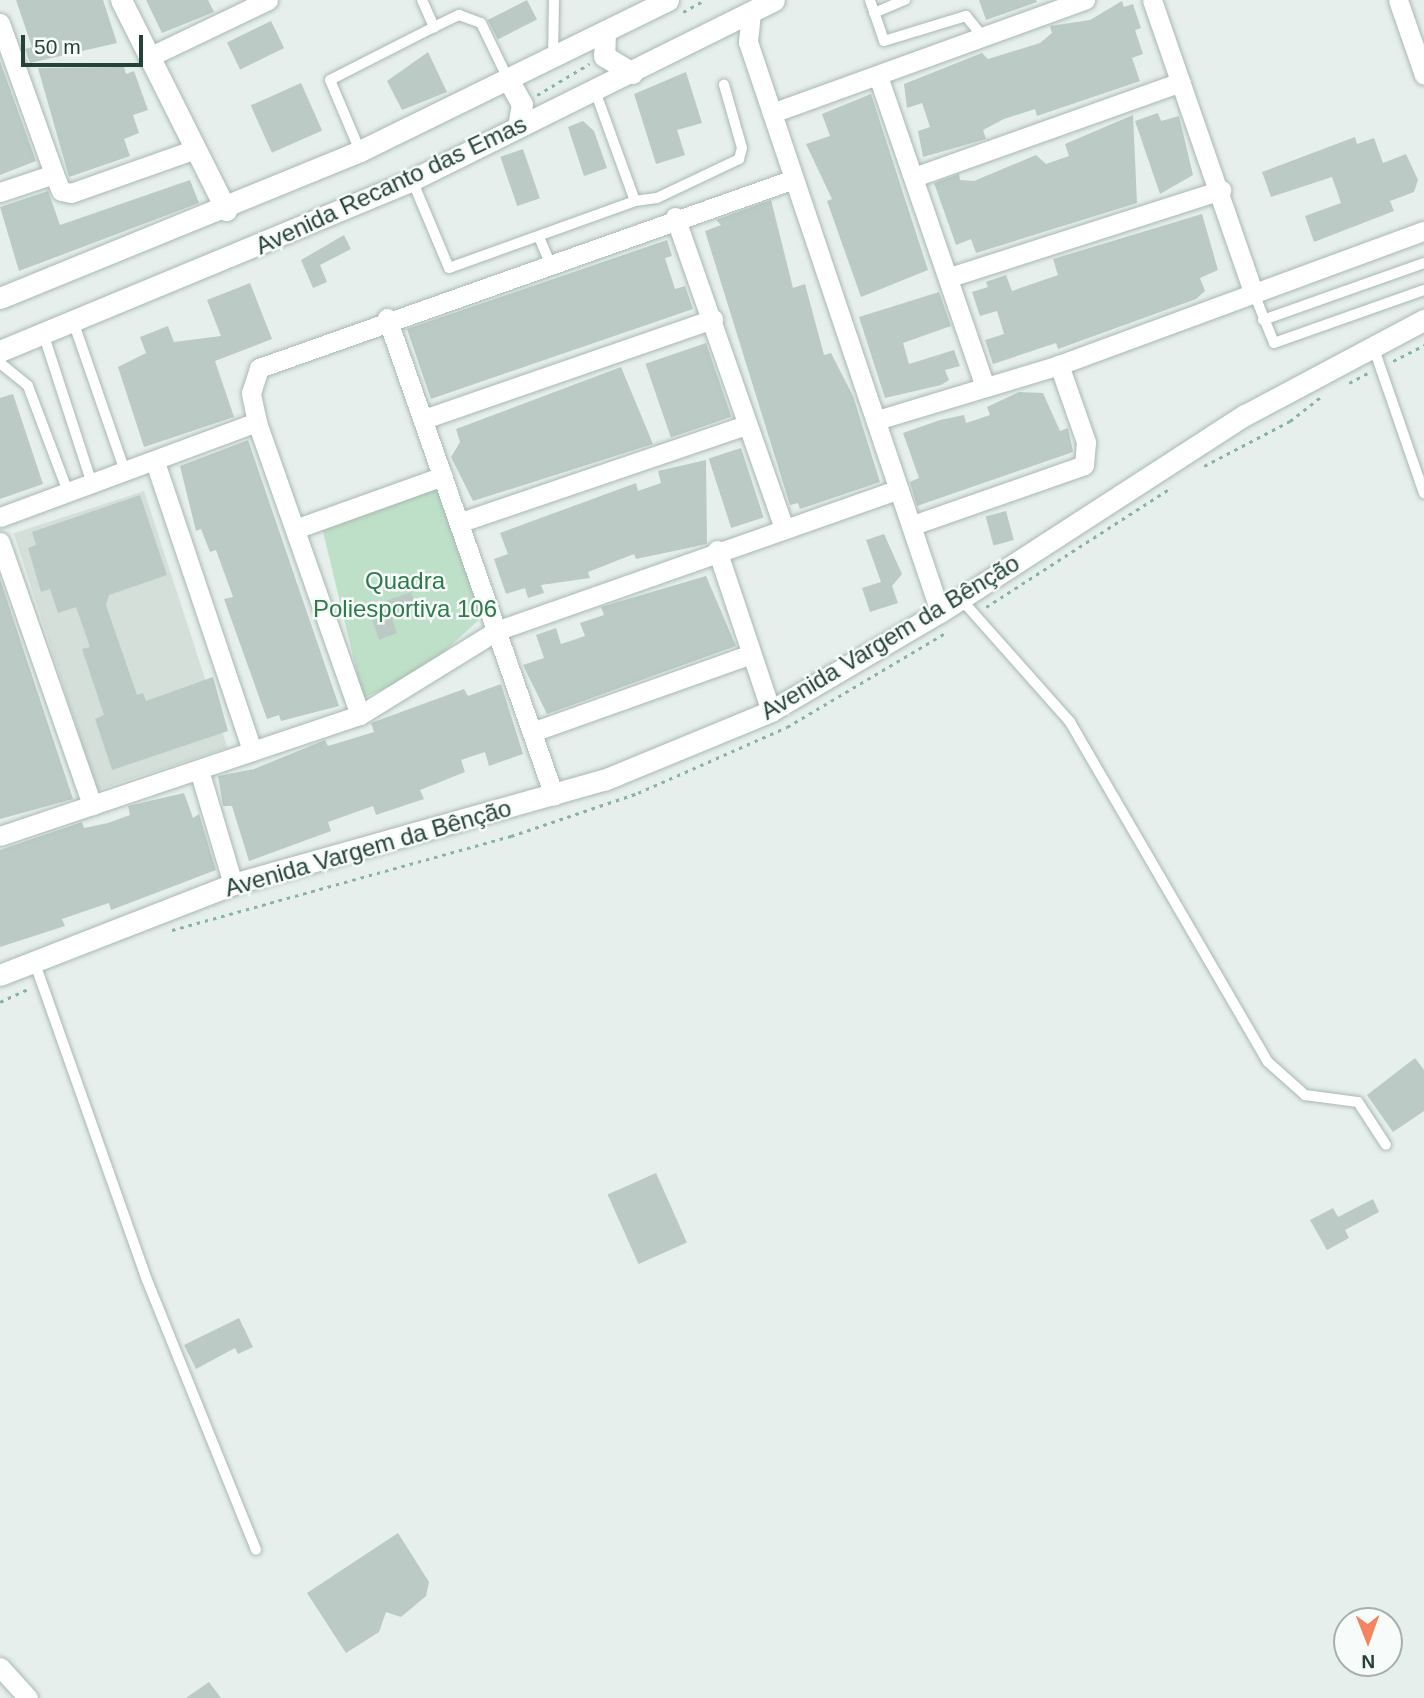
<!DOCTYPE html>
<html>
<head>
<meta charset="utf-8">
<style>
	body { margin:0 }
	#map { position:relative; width:1424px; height:1698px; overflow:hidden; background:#e6efeb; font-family:Helvetica,sans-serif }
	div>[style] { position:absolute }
	.built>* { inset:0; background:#d4dfda; transform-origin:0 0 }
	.green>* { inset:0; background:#bfe0c8 }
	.building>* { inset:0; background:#bbcac4; transform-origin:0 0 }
	.path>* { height:2.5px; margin-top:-1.25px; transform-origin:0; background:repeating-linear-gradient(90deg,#86b3a5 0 3.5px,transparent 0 8.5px) }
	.roads { filter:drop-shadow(0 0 2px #a8b8b2) drop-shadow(0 0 2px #a8b8b2) }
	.service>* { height:10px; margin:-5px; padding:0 5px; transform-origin:5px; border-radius:5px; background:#fff }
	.minor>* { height:19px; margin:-9.5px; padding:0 9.5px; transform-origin:9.5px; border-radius:9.5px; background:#fff }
	.tertiary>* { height:21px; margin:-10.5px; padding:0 10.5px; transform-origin:10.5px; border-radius:10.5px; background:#fff }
	.secondary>* { height:21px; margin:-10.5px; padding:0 10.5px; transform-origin:10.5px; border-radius:10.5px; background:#fff }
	span { translate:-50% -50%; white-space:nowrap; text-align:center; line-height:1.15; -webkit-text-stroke:5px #f7fbf9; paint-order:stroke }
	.street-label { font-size:24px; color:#24423a }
	.park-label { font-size:24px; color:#2d7a4b }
	.north { position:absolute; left:1333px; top:1607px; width:70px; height:70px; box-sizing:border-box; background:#f7fbf9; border:2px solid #a3b1ad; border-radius:50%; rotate:179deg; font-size:19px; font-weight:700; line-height:28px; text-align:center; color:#24423a }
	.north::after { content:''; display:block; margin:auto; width:24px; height:32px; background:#f4845f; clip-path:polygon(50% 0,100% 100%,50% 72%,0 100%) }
	.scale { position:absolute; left:21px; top:35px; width:122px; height:32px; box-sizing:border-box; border:4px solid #24423a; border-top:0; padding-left:9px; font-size:21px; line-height:24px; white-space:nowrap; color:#24423a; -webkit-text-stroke:5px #f7fbf9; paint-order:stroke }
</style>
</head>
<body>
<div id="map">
	<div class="built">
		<i style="left:144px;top:491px;width:270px;height:137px;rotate:72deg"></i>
	</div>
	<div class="green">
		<i style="clip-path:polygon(439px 485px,482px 617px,422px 672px,363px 698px,322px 527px)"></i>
	</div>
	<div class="building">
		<i style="clip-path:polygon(16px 0,103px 0,117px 43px,30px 63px,25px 49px,32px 47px)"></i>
		<i style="clip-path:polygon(146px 0,208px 0,214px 12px,162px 33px)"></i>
		<i style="left:527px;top:0;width:22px;height:44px;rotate:63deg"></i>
		<i style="clip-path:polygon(979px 0,1036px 0,1037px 2px,986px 20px)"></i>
		<i style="clip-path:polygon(1122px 1px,1124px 7px,1133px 4px,1141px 28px,1135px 30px,1143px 54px,1132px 58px,1140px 81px,1037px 116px,1035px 109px,1004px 119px,983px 130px,986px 139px,923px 157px,918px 131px,930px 127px,922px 103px,907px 108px,904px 84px,982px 53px,988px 59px,1040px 43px,1052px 33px,1050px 26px,1090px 20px)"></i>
		<i style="left:271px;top:21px;width:30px;height:49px;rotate:64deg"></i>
		<i style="clip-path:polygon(428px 52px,447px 92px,402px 110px,387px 81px)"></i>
		<i style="clip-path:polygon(0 61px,36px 161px,0 175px)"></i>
		<i style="clip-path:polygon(124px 67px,126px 74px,134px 71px,148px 110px,133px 115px,139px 133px,124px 139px,130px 156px,69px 177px,38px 68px)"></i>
		<i style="clip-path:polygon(686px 72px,702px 123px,677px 130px,685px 155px,656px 164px,634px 94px)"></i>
		<i style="left:301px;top:83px;width:52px;height:55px;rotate:66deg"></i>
		<i style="clip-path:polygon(871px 94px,928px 270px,861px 297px,827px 201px,832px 199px,806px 144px,830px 136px,822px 114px)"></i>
		<i style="clip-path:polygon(1158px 113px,1161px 121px,1179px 116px,1193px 175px,1160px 194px,1135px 121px)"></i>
		<i style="clip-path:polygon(1133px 115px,1137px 203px,976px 253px,971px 239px,956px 245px,934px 183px,959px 174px,960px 180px,974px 181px,1036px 155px,1046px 164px,1069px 156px,1065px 144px)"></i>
		<i style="clip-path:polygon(583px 121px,594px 131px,607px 168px,584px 176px,568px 127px)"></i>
		<i style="clip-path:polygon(1355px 137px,1357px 144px,1374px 138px,1383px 163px,1406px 154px,1418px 180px,1414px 192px,1390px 201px,1394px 211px,1314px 242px,1305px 216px,1341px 203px,1332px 177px,1271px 197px,1262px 172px)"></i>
		<i style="left:523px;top:149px;width:52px;height:24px;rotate:71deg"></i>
		<i style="clip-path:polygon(190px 180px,199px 203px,19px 271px,0 207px,48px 191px,60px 225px)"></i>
		<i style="clip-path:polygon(771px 200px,793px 288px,805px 284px,824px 355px,831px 353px,853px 396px,880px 482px,800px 509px,798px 503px,790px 505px,705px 231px,721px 225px,716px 220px)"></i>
		<i style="clip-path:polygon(1202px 214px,1218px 270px,1200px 278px,1205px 291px,1196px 299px,1058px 349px,1056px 343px,993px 364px,985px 340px,1004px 334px,997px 311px,980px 316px,972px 292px,988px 287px,986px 282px,1006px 275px,1012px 291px,1058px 275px,1053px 259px)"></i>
		<i style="clip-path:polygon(344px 235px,351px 249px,320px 265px,327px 282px,313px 288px,301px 260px)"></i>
		<i style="clip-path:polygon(667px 240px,672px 256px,665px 258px,675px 289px,685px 286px,693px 309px,431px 399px,407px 329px)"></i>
		<i style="clip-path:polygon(250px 283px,272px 339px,215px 361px,234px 417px,144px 447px,118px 367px,146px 353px,140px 337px,168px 326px,174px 342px,221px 336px,207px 300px)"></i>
		<i style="clip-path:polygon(939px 292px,951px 326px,903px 343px,909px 364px,954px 350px,960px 366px,945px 370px,949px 380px,941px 385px,885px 398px,859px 317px)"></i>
		<i style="left:706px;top:343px;width:78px;height:64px;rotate:71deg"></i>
		<i style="clip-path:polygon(621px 367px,653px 444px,473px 501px,451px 457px,460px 442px,456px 429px)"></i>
		<i style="clip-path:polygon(1019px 392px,1043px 393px,1060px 431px,1068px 428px,1073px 452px,917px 506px,910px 482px,919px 478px,903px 433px,940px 420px,964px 415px,966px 423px,990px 415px,987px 407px)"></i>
		<i style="clip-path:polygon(13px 394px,43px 484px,0 499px,0 398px)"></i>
		<i style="clip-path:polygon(248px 440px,339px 706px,281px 721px,279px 715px,267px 719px,224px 599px,233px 597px,216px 550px,210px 552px,201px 529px,196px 531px,180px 466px)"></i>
		<i style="left:741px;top:448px;width:73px;height:34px;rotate:72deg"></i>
		<i style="clip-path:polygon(706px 460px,707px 544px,636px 559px,634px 554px,588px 572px,590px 578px,541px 585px,544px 593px,528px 598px,525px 588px,506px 594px,494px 559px,508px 554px,500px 533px,636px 483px,638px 491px,661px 483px,658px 471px)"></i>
		<i style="clip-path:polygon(140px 495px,167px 575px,109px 595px,106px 605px,137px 695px,143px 693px,146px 701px,213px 677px,228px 731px,112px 770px,95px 719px,104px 715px,82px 649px,90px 647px,76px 607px,58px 613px,50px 589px,41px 592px,28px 548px,36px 545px,32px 532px)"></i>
		<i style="left:1006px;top:511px;width:30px;height:21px;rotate:75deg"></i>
		<i style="clip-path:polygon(884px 534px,902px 574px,892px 586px,898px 603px,870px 612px,862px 588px,881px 582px,866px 540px)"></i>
		<i style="clip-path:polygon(706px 576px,736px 646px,547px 714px,523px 665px,544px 658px,536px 635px,556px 628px,561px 644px,585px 636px,580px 623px,604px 615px,601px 607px)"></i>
		<i style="clip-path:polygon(0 579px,73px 799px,0 819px)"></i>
		<i style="clip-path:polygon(411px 592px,418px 610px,392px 619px,397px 633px,379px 640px,368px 607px)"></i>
		<i style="clip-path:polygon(501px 684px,523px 754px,489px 766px,485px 752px,461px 760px,465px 772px,420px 790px,424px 799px,376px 815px,373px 806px,328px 822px,331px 831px,249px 861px,232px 806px,223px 806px,218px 776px,254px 769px,325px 740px,328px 746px,374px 732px,371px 723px,464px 689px,468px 696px)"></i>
		<i style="clip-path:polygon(184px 793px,193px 818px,199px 814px,216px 870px,111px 910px,109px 903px,62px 919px,65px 926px,0 947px,0 850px,82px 822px,84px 828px,108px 823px,130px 815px,128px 806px)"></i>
		<i style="clip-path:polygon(1415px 1058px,1424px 1070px,1424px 1111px,1393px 1132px,1367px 1095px)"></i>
		<i style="left:656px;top:1173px;width:76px;height:53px;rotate:66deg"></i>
		<i style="clip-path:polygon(1373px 1199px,1379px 1212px,1345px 1230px,1349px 1238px,1327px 1250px,1310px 1220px,1333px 1208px,1338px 1217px)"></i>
		<i style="clip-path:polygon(239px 1318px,253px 1347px,238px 1354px,235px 1348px,196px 1369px,184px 1345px)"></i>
		<i style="clip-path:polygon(398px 1533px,429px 1582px,426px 1596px,401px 1617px,386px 1612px,379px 1632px,346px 1653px,307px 1593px)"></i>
		<i style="clip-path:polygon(209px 1682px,221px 1698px,186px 1698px)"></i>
	</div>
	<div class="path">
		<i style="left:683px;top:12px;width:25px;rotate:-29deg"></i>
		<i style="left:537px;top:95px;width:61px;rotate:-30.8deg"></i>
		<i style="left:1393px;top:361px;width:35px;rotate:-27deg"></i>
		<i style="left:1349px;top:383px;width:21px;rotate:-28deg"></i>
		<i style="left:1204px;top:466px;width:97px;rotate:-27.6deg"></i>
		<i style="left:1290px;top:421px;width:39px;rotate:-38deg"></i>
		<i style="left:986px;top:607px;width:221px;rotate:-32.8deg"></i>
		<i style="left:172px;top:930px;width:352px;rotate:-15.5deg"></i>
		<i style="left:511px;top:836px;width:134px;rotate:-18.7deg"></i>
		<i style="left:638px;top:793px;width:163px;rotate:-23.9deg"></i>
		<i style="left:787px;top:727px;width:184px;rotate:-30.7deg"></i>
		<i style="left:0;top:1002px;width:33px;rotate:-25deg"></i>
	</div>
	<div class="roads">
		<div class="service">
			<i style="left:422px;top:0;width:30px;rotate:66deg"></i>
			<i style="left:870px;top:0;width:43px;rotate:71.1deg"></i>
			<i style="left:884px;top:41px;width:86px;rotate:-17deg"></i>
			<i style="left:966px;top:16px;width:27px;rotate:51deg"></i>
			<i style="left:874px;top:13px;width:34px;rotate:-23deg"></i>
			<i style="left:553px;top:58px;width:58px;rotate:-89deg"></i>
			<i style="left:360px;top:151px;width:77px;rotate:-112.9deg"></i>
			<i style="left:330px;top:80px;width:117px;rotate:-27deg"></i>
			<i style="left:434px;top:27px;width:28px;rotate:-26deg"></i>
			<i style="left:459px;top:15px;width:23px;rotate:20deg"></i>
			<i style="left:481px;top:23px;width:64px;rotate:64.2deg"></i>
			<i style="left:412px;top:180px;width:95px;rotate:67.2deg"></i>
			<i style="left:449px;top:268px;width:198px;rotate:-19.8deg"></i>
			<i style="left:635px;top:201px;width:117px;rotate:-110deg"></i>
			<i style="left:635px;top:201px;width:22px;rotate:-8deg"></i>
			<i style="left:657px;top:198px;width:91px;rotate:-25.4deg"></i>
			<i style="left:739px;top:159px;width:11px;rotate:-75deg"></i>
			<i style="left:742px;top:148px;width:66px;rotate:-105.9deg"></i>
			<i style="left:539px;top:237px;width:26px;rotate:67deg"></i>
			<i style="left:1253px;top:291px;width:56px;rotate:68deg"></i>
			<i style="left:1274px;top:343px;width:159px;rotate:-19.5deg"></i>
			<i style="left:1263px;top:320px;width:171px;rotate:-19.5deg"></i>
			<i style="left:74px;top:324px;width:156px;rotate:70.9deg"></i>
			<i style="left:44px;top:336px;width:156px;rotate:72deg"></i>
			<i style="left:1373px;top:346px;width:156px;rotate:70.9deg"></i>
			<i style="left:0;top:363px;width:36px;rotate:39deg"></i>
			<i style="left:28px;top:386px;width:113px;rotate:69.3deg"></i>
			<i style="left:960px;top:598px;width:166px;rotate:48.4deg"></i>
			<i style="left:1070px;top:722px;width:393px;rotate:59.8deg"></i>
			<i style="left:1268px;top:1062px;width:50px;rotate:41.7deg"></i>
			<i style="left:1305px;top:1095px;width:53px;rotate:7.5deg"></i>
			<i style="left:1358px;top:1102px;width:51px;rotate:56.9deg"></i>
			<i style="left:34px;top:961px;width:338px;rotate:70.5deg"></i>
			<i style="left:147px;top:1280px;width:291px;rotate:68deg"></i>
		</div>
		<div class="minor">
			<i style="left:1152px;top:0;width:308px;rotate:70.9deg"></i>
			<i style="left:1398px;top:0;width:79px;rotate:70.9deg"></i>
			<i style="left:751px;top:13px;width:29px;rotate:96deg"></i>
			<i style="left:748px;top:42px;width:601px;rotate:71.38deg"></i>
			<i style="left:0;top:23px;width:160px;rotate:70.3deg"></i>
			<i style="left:149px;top:57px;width:132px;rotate:-25.6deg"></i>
			<i style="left:878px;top:76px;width:329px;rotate:71deg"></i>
			<i style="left:772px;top:113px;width:333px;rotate:-19.9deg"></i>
			<i style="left:917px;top:176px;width:280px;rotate:-19.6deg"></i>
			<i style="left:0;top:192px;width:57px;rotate:-18.4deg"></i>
			<i style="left:54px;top:174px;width:18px;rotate:68deg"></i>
			<i style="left:61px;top:191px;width:10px;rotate:11deg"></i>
			<i style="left:71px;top:193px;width:132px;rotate:-19.5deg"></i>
			<i style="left:675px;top:217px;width:330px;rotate:70.7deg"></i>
			<i style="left:950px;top:277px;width:285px;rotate:-17.8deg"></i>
			<i style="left:387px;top:318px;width:506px;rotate:70.74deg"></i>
			<i style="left:424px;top:419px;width:306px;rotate:-19.1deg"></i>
			<i style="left:877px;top:420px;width:190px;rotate:-16.8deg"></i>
			<i style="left:1059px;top:365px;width:389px;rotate:-20.2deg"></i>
			<i style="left:155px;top:462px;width:305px;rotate:71.4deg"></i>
			<i style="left:0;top:517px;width:274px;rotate:-20.3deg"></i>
			<i style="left:461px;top:522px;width:301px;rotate:-18.8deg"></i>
			<i style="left:913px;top:525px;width:181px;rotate:-19.3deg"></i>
			<i style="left:1084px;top:465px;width:23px;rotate:-85deg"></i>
			<i style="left:1086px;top:442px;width:82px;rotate:-109.3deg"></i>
			<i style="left:295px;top:529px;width:157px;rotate:-19.7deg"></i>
			<i style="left:0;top:542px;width:279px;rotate:70.7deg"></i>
			<i style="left:717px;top:550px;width:170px;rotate:71.5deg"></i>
			<i style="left:360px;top:715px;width:311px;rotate:-109.4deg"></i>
			<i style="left:257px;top:422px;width:30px;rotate:-102deg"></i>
			<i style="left:251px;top:393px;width:26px;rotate:-72deg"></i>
			<i style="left:259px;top:368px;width:567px;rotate:-19.46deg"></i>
			<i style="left:532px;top:732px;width:232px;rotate:-19.6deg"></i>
			<i style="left:199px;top:770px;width:119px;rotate:73.4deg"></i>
			<i style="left:0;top:836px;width:380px;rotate:-18.6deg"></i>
			<i style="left:360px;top:715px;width:160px;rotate:-31.7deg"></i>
			<i style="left:496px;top:631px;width:427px;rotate:-19.4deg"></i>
			<i style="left:0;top:1667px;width:42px;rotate:47.9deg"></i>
		</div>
		<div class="tertiary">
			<i style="left:121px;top:0;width:235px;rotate:63.4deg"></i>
			<i style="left:0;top:975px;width:250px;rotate:-21.3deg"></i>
			<i style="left:233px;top:884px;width:385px;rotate:-15.7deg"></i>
			<i style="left:604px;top:780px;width:181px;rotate:-22.4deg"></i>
			<i style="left:771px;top:711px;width:196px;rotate:-30.4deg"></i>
			<i style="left:940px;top:612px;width:363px;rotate:-32.9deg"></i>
			<i style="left:1245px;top:415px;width:203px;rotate:-28deg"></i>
		</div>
		<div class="secondary">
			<i style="left:605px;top:33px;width:23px;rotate:92deg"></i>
			<i style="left:604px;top:56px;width:33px;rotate:31deg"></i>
			<i style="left:509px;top:81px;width:26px;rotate:61deg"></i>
			<i style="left:522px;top:104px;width:23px;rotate:100deg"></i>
			<i style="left:0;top:298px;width:389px;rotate:-22.2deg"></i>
			<i style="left:360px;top:151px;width:343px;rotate:-26.1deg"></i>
			<i style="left:0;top:351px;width:446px;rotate:-22.5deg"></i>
			<i style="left:412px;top:180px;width:404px;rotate:-26.4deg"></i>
		</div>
	</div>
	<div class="street-label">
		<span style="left:391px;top:185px;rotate:-25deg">Avenida Recanto das Emas</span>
		<span style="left:890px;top:637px;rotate:-31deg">Avenida Vargem da Bênção</span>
		<span style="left:368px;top:848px;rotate:-16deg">Avenida Vargem da Bênção</span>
	</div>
	<div class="park-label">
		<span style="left:405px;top:595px">Quadra<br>Poliesportiva 106</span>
	</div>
	<div class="north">N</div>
	<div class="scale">50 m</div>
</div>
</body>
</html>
